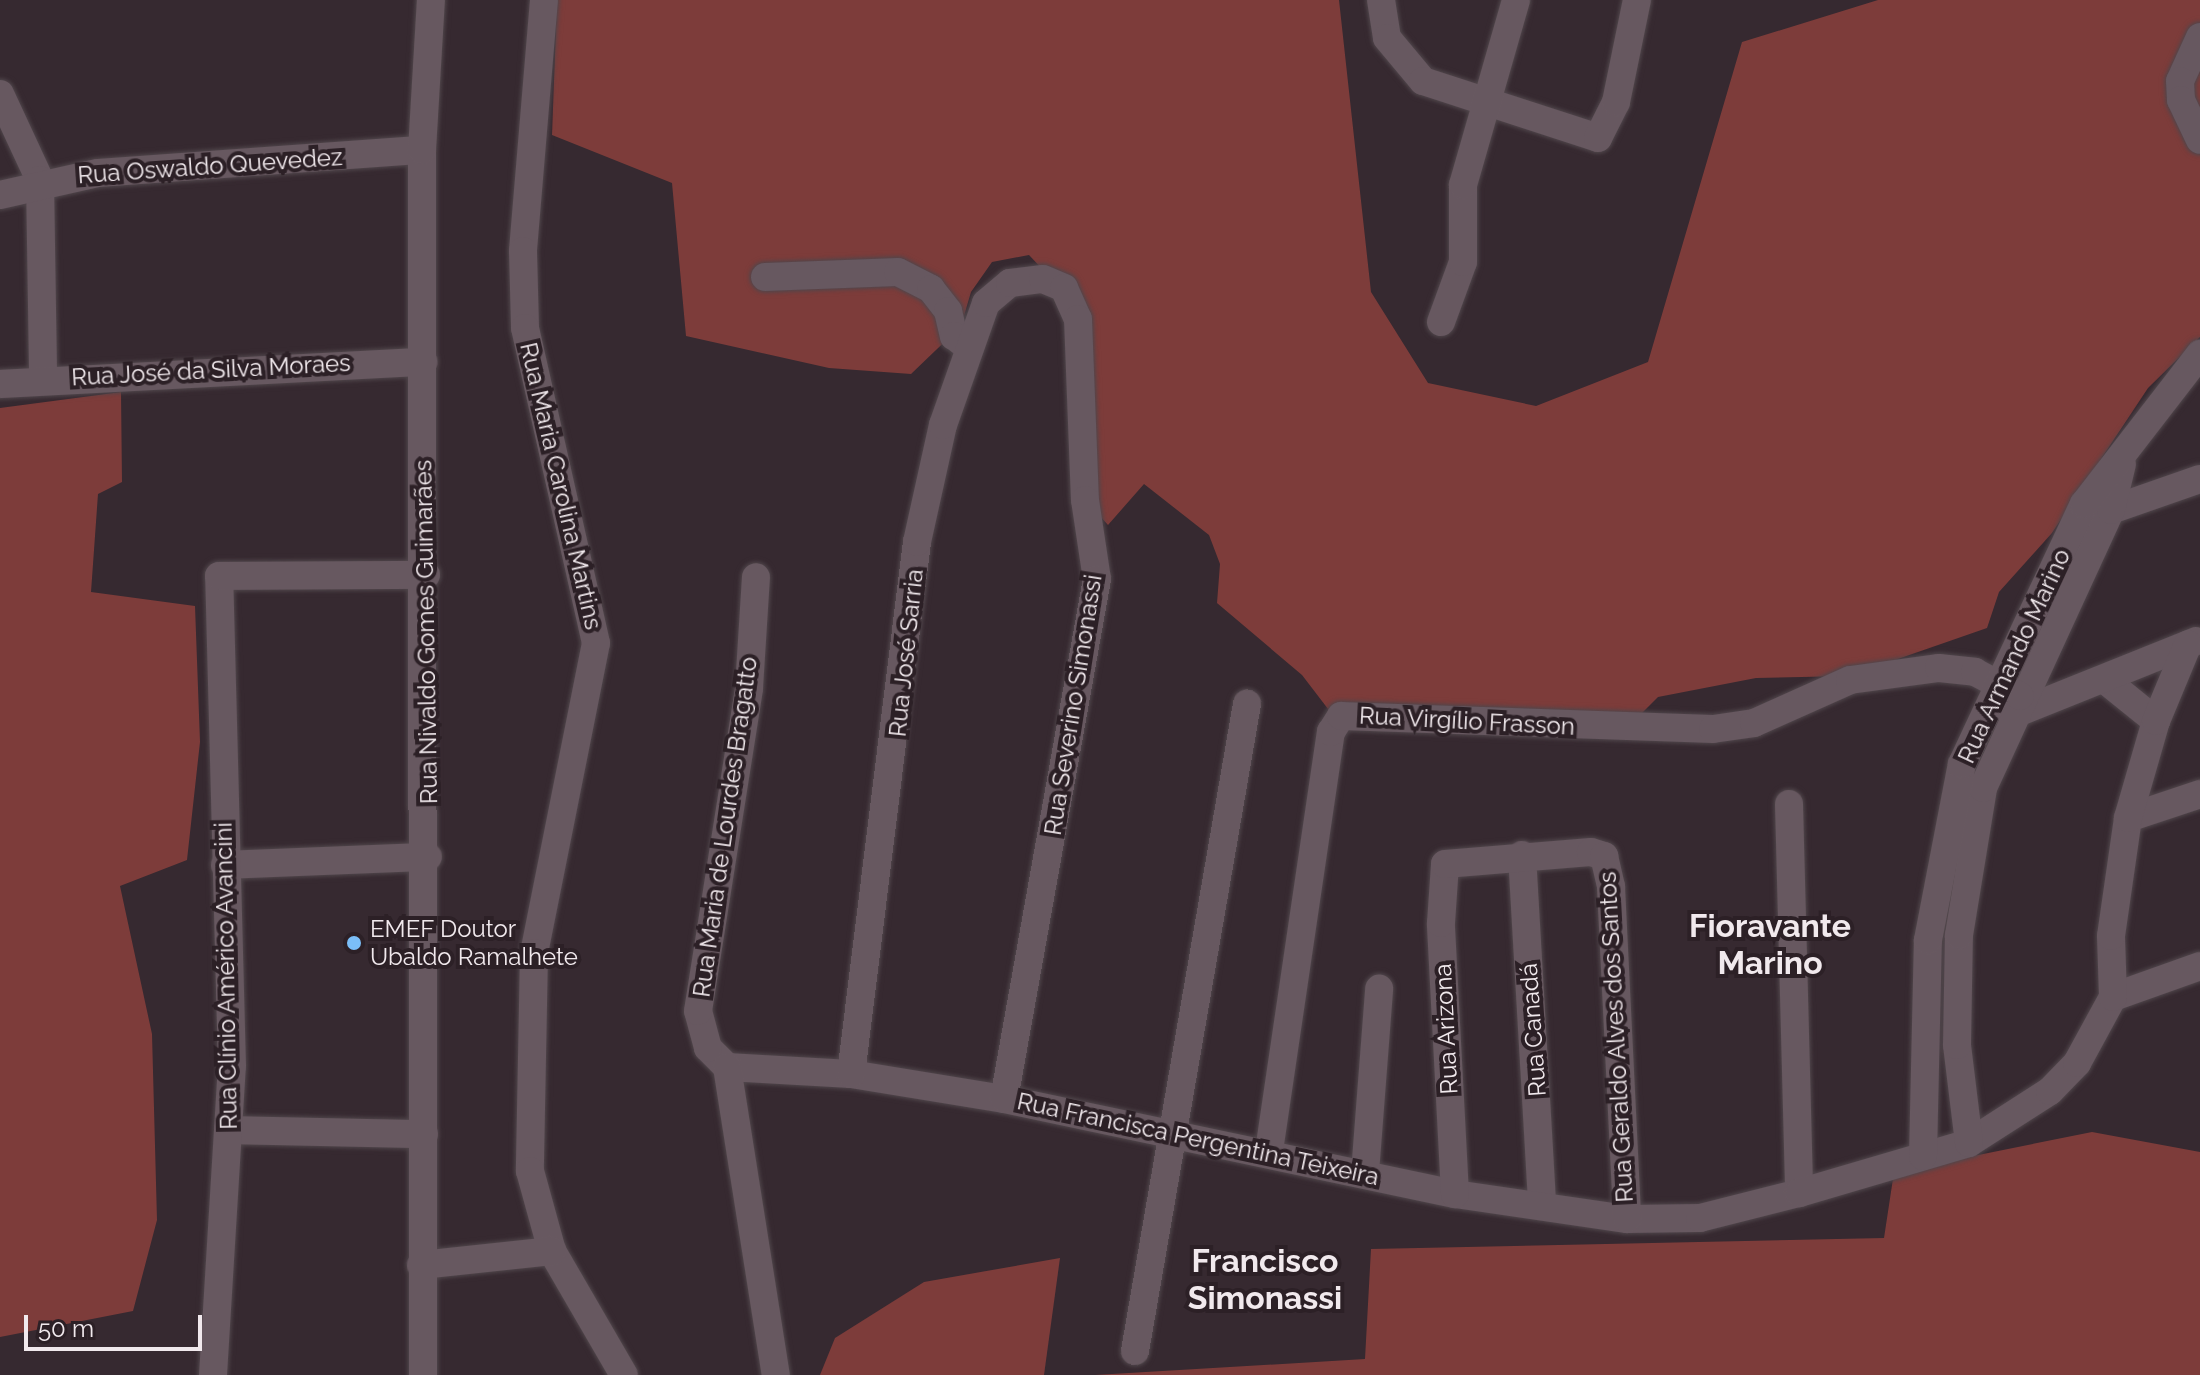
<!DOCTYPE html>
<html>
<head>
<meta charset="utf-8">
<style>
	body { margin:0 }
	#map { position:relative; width:2200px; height:1375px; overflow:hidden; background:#362930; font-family:Raleway,sans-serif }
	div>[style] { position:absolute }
	.green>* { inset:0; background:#7d3c3a }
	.roads { filter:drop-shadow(0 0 2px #50464b) drop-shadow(0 0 2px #50464b) }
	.street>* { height:28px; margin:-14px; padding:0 14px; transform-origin:14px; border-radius:14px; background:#675860 }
	.dots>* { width:22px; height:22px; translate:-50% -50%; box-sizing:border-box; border:4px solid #2c2026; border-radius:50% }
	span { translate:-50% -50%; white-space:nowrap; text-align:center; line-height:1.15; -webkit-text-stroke:8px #2c2026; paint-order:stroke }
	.street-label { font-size:24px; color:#f1e9ed }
	.poi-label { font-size:24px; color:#f1e9ed }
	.left { translate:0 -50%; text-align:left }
	.district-label { font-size:32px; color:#f1e9ed; font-weight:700 }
	.scale { position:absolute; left:24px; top:1315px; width:178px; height:36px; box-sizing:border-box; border:4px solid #f1e9ed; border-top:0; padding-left:10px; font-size:24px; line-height:28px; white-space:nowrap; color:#f1e9ed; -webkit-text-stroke:6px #2c2026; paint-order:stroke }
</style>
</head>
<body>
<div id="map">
	<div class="green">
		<i style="clip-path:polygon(557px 0,1339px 0,1371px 292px,1428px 383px,1536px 406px,1648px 362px,1742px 42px,1878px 0,2200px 0,2200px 337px,2148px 388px,2052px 533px,1999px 592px,1987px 628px,1849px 676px,1756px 678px,1658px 697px,1642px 713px,1338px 722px,1302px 675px,1217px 603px,1220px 564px,1209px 535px,1144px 484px,1108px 525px,1075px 489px,1077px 339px,1059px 287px,1029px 255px,992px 262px,971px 292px,961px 326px,911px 374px,829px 368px,686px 336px,672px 183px,552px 135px)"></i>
		<i style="clip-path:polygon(121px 392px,122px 482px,98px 494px,91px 592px,195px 606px,200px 742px,187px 860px,120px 886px,152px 1034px,157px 1220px,133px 1311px,0 1337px,0 408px)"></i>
		<i style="clip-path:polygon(2092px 1132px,2200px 1152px,2200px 1375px,1095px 1375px,1365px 1359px,1371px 1249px,1884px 1238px,1894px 1172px)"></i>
		<i style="clip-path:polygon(1060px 1258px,1044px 1375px,820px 1375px,835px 1338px,924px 1282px)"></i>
	</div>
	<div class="roads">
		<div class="street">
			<i style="left:544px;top:0;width:252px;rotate:94.8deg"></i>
			<i style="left:523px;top:251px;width:77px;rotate:88.5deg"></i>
			<i style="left:525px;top:328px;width:323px;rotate:77.3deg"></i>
			<i style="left:596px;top:643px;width:316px;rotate:101.3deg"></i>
			<i style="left:534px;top:953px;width:218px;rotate:91.1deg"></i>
			<i style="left:530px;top:1171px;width:83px;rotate:74.6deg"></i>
			<i style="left:552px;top:1251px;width:143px;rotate:59.9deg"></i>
			<i style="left:1381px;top:0;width:38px;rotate:81deg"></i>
			<i style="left:1387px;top:38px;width:56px;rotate:50.1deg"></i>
			<i style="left:1423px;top:81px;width:184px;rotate:18deg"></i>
			<i style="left:1598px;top:138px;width:40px;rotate:-63.4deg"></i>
			<i style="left:1616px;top:102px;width:104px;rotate:-78.4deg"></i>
			<i style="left:2200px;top:37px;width:48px;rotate:114.4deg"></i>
			<i style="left:2180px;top:81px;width:19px;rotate:87deg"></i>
			<i style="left:2181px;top:100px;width:44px;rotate:64.6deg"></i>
			<i style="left:0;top:94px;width:95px;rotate:65.1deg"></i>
			<i style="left:40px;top:180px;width:197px;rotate:89.1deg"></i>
			<i style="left:0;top:195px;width:100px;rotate:-12.7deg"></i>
			<i style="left:98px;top:173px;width:325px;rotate:-4.1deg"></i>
			<i style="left:765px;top:277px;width:133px;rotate:-2.2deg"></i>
			<i style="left:898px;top:272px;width:37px;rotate:27deg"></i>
			<i style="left:931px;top:289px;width:28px;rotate:52deg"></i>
			<i style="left:948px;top:311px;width:26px;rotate:77deg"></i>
			<i style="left:954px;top:336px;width:18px;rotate:38deg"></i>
			<i style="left:1441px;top:322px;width:64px;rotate:-69.9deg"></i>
			<i style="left:1463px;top:262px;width:77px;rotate:-90deg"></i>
			<i style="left:1463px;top:185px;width:192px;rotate:-74deg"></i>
			<i style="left:0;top:384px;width:424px;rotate:-3deg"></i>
			<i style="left:2098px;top:507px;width:13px;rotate:13deg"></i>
			<i style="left:2111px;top:510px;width:94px;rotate:-19.2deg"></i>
			<i style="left:2104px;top:679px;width:67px;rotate:38.9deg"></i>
			<i style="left:2012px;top:715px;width:198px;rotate:-21.9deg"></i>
			<i style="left:1789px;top:804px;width:389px;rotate:88.5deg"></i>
			<i style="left:2128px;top:818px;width:76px;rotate:-18.4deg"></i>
			<i style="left:1522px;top:855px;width:351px;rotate:86.7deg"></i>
			<i style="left:225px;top:865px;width:203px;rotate:-2.3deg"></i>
			<i style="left:2113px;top:997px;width:92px;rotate:-19.6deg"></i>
			<i style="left:727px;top:1067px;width:124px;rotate:3.2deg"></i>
			<i style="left:851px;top:1074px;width:155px;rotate:9.3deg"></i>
			<i style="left:1004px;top:1099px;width:461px;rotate:11.9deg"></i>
			<i style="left:1455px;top:1194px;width:174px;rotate:8.3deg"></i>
			<i style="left:1627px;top:1219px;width:73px;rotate:-0.8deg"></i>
			<i style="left:1700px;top:1218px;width:102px;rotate:-14.2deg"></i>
			<i style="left:1799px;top:1193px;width:177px;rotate:-16.4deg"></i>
			<i style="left:1969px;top:1143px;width:96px;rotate:-32.7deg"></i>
			<i style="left:2050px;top:1091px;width:39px;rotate:-46deg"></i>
			<i style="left:2077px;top:1063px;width:75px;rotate:-61.4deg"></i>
			<i style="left:2113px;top:997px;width:61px;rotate:-91.9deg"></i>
			<i style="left:2111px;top:936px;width:119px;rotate:-81.8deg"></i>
			<i style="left:2128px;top:818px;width:101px;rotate:-73.9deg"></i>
			<i style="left:2156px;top:721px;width:83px;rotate:-67.4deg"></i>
			<i style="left:727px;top:1067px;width:27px;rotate:-135deg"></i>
			<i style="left:708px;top:1048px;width:38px;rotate:-105deg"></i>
			<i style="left:698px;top:1011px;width:327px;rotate:-81deg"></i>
			<i style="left:749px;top:688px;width:111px;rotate:-86.4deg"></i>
			<i style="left:727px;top:1067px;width:312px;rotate:81deg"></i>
			<i style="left:851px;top:1074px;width:536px;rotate:-82.93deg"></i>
			<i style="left:917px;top:542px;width:120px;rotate:-77.5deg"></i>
			<i style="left:943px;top:425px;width:129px;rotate:-70.6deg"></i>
			<i style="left:986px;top:303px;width:31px;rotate:-40deg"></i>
			<i style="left:1010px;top:283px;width:33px;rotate:-7deg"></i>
			<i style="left:1043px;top:279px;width:23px;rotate:23deg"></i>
			<i style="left:1064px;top:288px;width:34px;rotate:66deg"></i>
			<i style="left:1078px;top:319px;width:181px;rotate:87.8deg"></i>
			<i style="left:1085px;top:500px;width:80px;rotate:81.4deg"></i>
			<i style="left:1097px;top:579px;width:528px;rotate:100.14deg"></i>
			<i style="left:228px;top:1130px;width:196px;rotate:1.2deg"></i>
			<i style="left:1969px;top:1143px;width:99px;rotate:-97deg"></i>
			<i style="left:1957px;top:1045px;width:110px;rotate:-89deg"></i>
			<i style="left:1959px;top:935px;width:149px;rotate:-80.7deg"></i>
			<i style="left:1983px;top:788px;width:306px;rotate:-65.3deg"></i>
			<i style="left:2111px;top:510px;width:47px;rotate:-76.6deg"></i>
			<i style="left:1269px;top:1151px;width:424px;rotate:-81.6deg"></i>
			<i style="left:1331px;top:732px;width:19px;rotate:-58deg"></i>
			<i style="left:1341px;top:716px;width:372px;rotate:2deg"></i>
			<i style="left:1713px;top:729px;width:41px;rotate:-8.3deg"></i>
			<i style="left:1754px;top:723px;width:105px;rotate:-24.1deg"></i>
			<i style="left:1850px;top:680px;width:90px;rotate:-7.7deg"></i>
			<i style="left:1939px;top:668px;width:36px;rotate:6deg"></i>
			<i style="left:1975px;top:672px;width:51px;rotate:28.1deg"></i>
			<i style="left:1923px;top:1156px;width:216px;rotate:-88.7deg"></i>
			<i style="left:1928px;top:940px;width:179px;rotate:-79.1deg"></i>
			<i style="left:1962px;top:764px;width:287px;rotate:-64.9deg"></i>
			<i style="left:2084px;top:504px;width:190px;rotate:-52.3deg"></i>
			<i style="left:1365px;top:1173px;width:185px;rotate:-85.6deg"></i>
			<i style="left:1455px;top:1194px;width:271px;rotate:-93deg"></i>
			<i style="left:1441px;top:923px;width:59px;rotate:-86.1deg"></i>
			<i style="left:1445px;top:864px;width:146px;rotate:-4.7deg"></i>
			<i style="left:1591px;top:852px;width:14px;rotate:17deg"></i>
			<i style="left:1604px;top:856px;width:32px;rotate:77deg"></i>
			<i style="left:1611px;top:887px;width:332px;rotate:87.2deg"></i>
			<i style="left:421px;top:1265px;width:132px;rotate:-6.1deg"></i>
			<i style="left:1135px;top:1351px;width:657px;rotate:-80.18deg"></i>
			<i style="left:213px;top:1375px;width:310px;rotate:-86.5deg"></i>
			<i style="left:232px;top:1066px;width:490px;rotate:-91.5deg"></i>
			<i style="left:219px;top:576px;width:207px;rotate:-0.3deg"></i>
			<i style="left:423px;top:1375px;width:1225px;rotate:-90.05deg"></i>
			<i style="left:422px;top:150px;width:150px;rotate:-86.6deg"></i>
		</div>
	</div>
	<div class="dots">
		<i style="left:354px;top:943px;background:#7bbef8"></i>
	</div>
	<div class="street-label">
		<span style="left:210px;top:166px;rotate:-4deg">Rua Oswaldo Quevedez</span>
		<span style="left:211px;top:370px;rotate:-3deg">Rua José da Silva Moraes</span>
		<span style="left:561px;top:486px;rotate:77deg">Rua Maria Carolina Martins</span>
		<span style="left:426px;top:632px;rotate:-91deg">Rua Nivaldo Gomes Guimarães</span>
		<span style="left:906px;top:653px;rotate:-84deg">Rua José Sarria</span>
		<span style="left:2014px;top:656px;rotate:-65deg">Rua Armando Marino</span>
		<span style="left:1073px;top:705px;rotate:-81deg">Rua Severino Simonassi</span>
		<span style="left:1467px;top:721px;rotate:3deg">Rua Virgílio Frasson</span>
		<span style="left:725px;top:827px;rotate:-82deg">Rua Maria de Lourdes Bragatto</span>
		<span style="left:226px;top:976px;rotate:-91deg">Rua Clínio Américo Avancini</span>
		<span style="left:1446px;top:1029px;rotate:-93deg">Rua Arizona</span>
		<span style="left:1533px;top:1030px;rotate:-94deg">Rua Canadá</span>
		<span style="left:1616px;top:1037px;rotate:-93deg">Rua Geraldo Alves dos Santos</span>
		<span style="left:1198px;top:1139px;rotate:12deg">Rua Francisca Pergentina Teixeira</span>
	</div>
	<div class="poi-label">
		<span class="left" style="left:370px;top:943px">EMEF Doutor<br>Ubaldo Ramalhete</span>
	</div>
	<div class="district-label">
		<span style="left:1770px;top:945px">Fioravante<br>Marino</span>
		<span style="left:1265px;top:1280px">Francisco<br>Simonassi</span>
	</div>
	<div class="scale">50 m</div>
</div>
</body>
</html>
